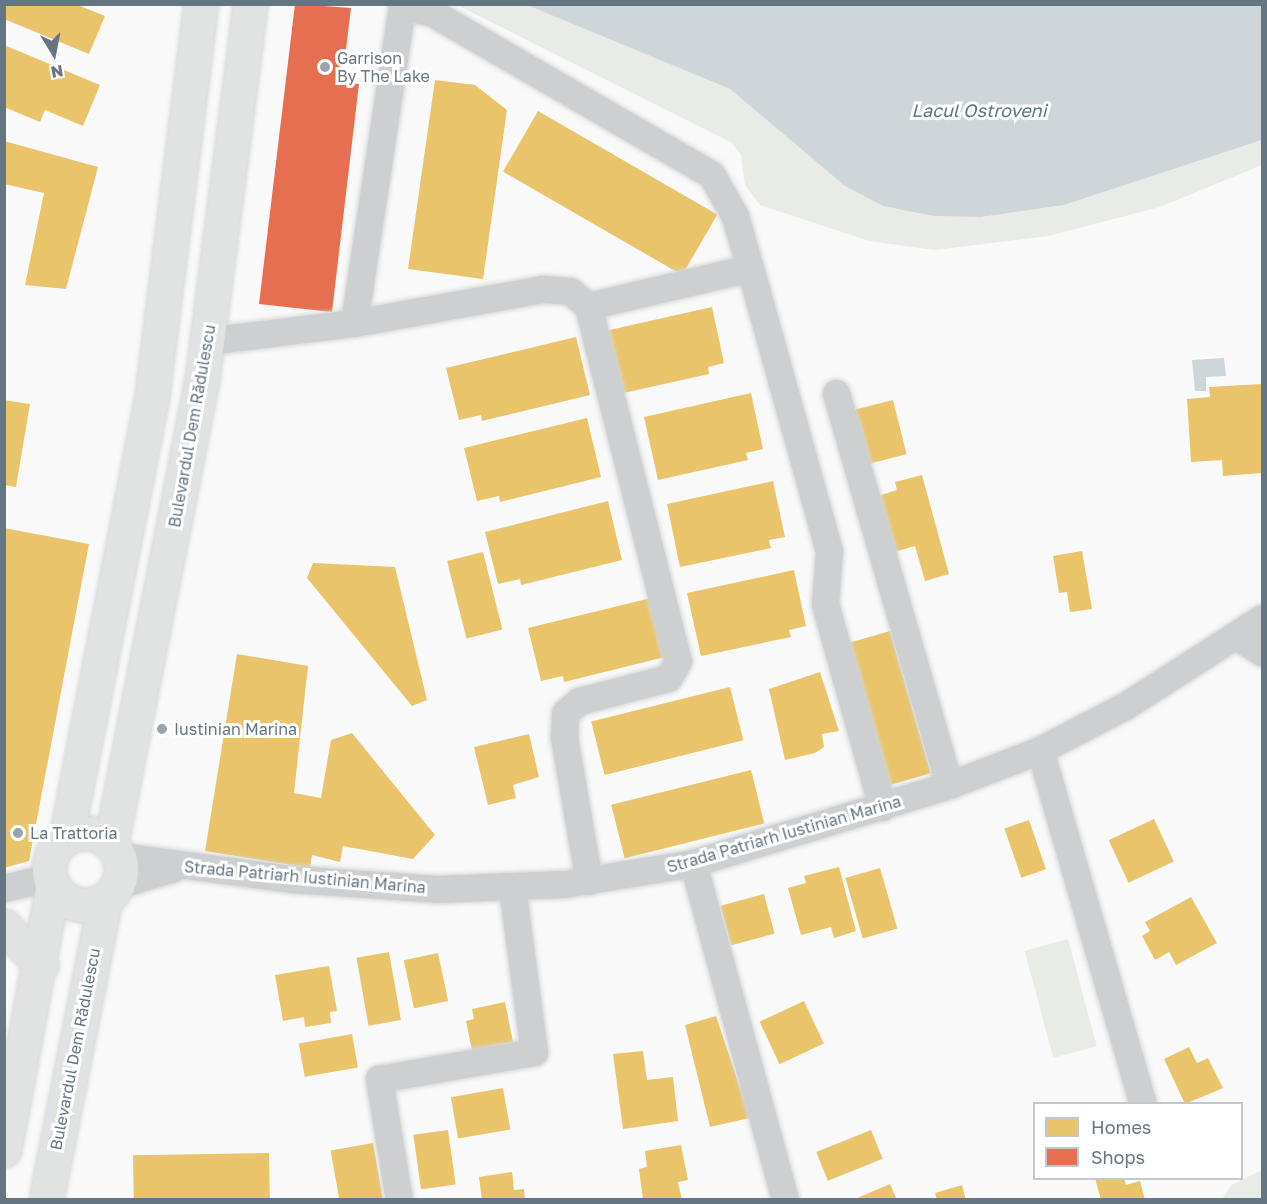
<!DOCTYPE html>
<html>
<head>
<meta charset="utf-8">
<style>
	body { margin:0 }
	#map { position:relative; width:1267px; height:1204px; overflow:hidden; background:#f9f9f9; font-family:"Golos Text",sans-serif }
	div>[style] { position:absolute }
	.green>* { inset:0; background:#e8ebe6; transform-origin:0 0 }
	.water>* { inset:0; background:#ced6d9 }
	.homes>* { inset:0; background:#e9c46a; transform-origin:0 0 }
	.shops>* { inset:0; background:#e76f51 }
	.roads { filter:drop-shadow(0 0 2px #d5d6d7) drop-shadow(0 0 2px #d5d6d7) }
	.minor>* { height:27px; margin:-13.5px; padding:0 13.5px; transform-origin:13.5px; border-radius:13.5px; background:#cecfd0 }
	.major>* { height:33px; margin:-16.5px; padding:0 16.5px; transform-origin:16.5px; border-radius:16.5px; background:#e1e2e2 }
	.major>.ring { margin:-16.5px; padding:0; box-sizing:content-box; background:none; border:33px solid #e1e2e2; border-radius:50% }
	.dots>* { width:16px; height:16px; translate:-50% -50%; box-sizing:border-box; border:3px solid #fff; border-radius:50% }
	span { translate:-50% -50%; white-space:nowrap; text-align:center; line-height:1.15; -webkit-text-stroke:6px #fff; paint-order:stroke }
	.poi-label { font-size:16px; color:#657683 }
	.left { translate:0 -50%; text-align:left }
	.street-label { font-size:16px; color:#657683 }
	.water-label { font-size:18px; color:#60757c; font-style:italic }
	.frame { position:absolute; inset:0; border:6px solid #657683; pointer-events:none }
	.legend { position:absolute; left:1033px; top:1102px; width:210px; height:78px; box-sizing:border-box; background:#fff; border:2px solid #c1c8cd; margin:0; padding:8px 10px; list-style:none; font-size:18px; color:#657683 }
	.legend li { display:flex; align-items:center; gap:12px; height:30px }
	.legend b { width:30px; border:2px solid #c1c8cd }
	.north { position:absolute; left:24px; top:24px; width:60px; height:60px; -webkit-text-stroke:4px #fff; paint-order:stroke; rotate:170deg; font-size:16px; font-weight:700; line-height:24px; text-align:center; color:#657683 }
	.north::after { content:''; display:block; margin:auto; width:21px; height:27px; background:#657683; clip-path:polygon(50% 0,100% 100%,50% 72%,0 100%) }
</style>
</head>
<body>
<div id="map">
	<div class="green">
		<i style="clip-path:polygon(457px 5px,527px 5px,730px 89px,845px 186px,883px 206px,933px 216px,981px 217px,1064px 205px,1262px 140px,1262px 165px,1160px 207px,1048px 236px,934px 250px,869px 241px,760px 205px,745px 185px,741px 155px,732px 143px)"></i>
		<i style="left:1068px;top:939px;width:111px;height:45px;rotate:75deg"></i>
		<i style="clip-path:polygon(1262px 1170px,1262px 1199px,1222px 1199px,1232px 1185px)"></i>
	</div>
	<div class="water">
		<i style="clip-path:polygon(527px 5px,1262px 5px,1262px 140px,1064px 205px,981px 217px,933px 216px,883px 206px,845px 186px,730px 89px)"></i>
		<i style="clip-path:polygon(1224px 358px,1226px 376px,1206px 377px,1206px 391px,1195px 391px,1192px 360px)"></i>
	</div>
	<div class="homes">
		<i style="clip-path:polygon(4px 4px,75px 4px,105px 16px,89px 54px,4px 19px)"></i>
		<i style="clip-path:polygon(4px 45px,100px 85px,83px 126px,45px 110px,40px 122px,4px 107px)"></i>
		<i style="clip-path:polygon(435px 80px,475px 85px,507px 110px,483px 279px,408px 269px)"></i>
		<i style="left:538px;top:111px;width:207px;height:70px;rotate:30deg"></i>
		<i style="clip-path:polygon(4px 141px,98px 167px,66px 289px,25px 285px,44px 193px,4px 184px)"></i>
		<i style="clip-path:polygon(712px 307px,724px 363px,708px 367px,709px 374px,619px 394px,605px 331px)"></i>
		<i style="clip-path:polygon(576px 337px,590px 395px,482px 421px,481px 415px,459px 420px,446px 368px)"></i>
		<i style="clip-path:polygon(1262px 384px,1262px 473px,1223px 476px,1222px 460px,1191px 462px,1187px 399px,1210px 397px,1209px 387px)"></i>
		<i style="clip-path:polygon(751px 393px,763px 449px,746px 453px,748px 460px,658px 480px,644px 417px)"></i>
		<i style="clip-path:polygon(4px 400px,30px 404px,16px 487px,4px 485px)"></i>
		<i style="left:893px;top:400px;width:56px;height:41px;rotate:76deg"></i>
		<i style="clip-path:polygon(587px 418px,601px 477px,500px 502px,499px 496px,477px 501px,464px 448px)"></i>
		<i style="clip-path:polygon(922px 475px,949px 574px,925px 581px,915px 546px,894px 552px,878px 496px,897px 490px,895px 482px)"></i>
		<i style="clip-path:polygon(773px 481px,785px 537px,769px 540px,771px 548px,680px 567px,667px 504px)"></i>
		<i style="clip-path:polygon(608px 501px,622px 560px,521px 585px,520px 579px,498px 584px,485px 532px)"></i>
		<i style="clip-path:polygon(4px 528px,89px 544px,29px 861px,4px 868px)"></i>
		<i style="clip-path:polygon(1082px 551px,1092px 609px,1070px 612px,1067px 592px,1059px 593px,1053px 556px)"></i>
		<i style="left:483px;top:552px;width:80px;height:37px;rotate:76deg"></i>
		<i style="clip-path:polygon(313px 563px,395px 567px,427px 700px,412px 706px,307px 578px)"></i>
		<i style="clip-path:polygon(794px 570px,806px 626px,789px 630px,791px 637px,701px 656px,687px 593px)"></i>
		<i style="clip-path:polygon(651px 598px,665px 657px,564px 682px,563px 676px,541px 681px,528px 628px)"></i>
		<i style="left:890px;top:631px;width:148px;height:45px;rotate:74deg"></i>
		<i style="clip-path:polygon(237px 654px,308px 666px,294px 793px,321px 798px,331px 740px,352px 733px,435px 835px,413px 859px,343px 846px,340px 862px,312px 855px,310px 868px,205px 851px)"></i>
		<i style="clip-path:polygon(820px 672px,839px 731px,822px 734px,824px 747px,815px 753px,785px 760px,769px 689px)"></i>
		<i style="left:730px;top:687px;width:55px;height:143px;rotate:76deg"></i>
		<i style="clip-path:polygon(529px 734px,539px 777px,513px 785px,516px 798px,488px 805px,474px 747px)"></i>
		<i style="left:751px;top:770px;width:55px;height:144px;rotate:76deg"></i>
		<i style="left:1154px;top:819px;width:47px;height:50px;rotate:65deg"></i>
		<i style="left:1029px;top:820px;width:52px;height:26px;rotate:71deg"></i>
		<i style="clip-path:polygon(839px 867px,856px 931px,834px 938px,831px 927px,801px 935px,788px 888px,806px 883px,804px 876px)"></i>
		<i style="left:880px;top:868px;width:63px;height:36px;rotate:74deg"></i>
		<i style="left:764px;top:894px;width:41px;height:45px;rotate:75deg"></i>
		<i style="clip-path:polygon(1191px 897px,1217px 943px,1176px 965px,1169px 952px,1155px 960px,1142px 936px,1150px 931px,1145px 922px)"></i>
		<i style="left:389px;top:952px;width:69px;height:33px;rotate:80deg"></i>
		<i style="left:438px;top:953px;width:49px;height:35px;rotate:78deg"></i>
		<i style="clip-path:polygon(329px 966px,337px 1011px,330px 1012px,331px 1023px,305px 1027px,304px 1017px,283px 1021px,275px 975px)"></i>
		<i style="left:804px;top:1001px;width:47px;height:49px;rotate:65deg"></i>
		<i style="clip-path:polygon(505px 1002px,513px 1042px,472px 1050px,466px 1021px,474px 1019px,472px 1009px)"></i>
		<i style="clip-path:polygon(716px 1016px,750px 1118px,710px 1127px,685px 1025px)"></i>
		<i style="left:352px;top:1034px;width:34px;height:54px;rotate:80deg"></i>
		<i style="clip-path:polygon(1189px 1047px,1197px 1063px,1208px 1058px,1223px 1088px,1185px 1104px,1164px 1059px)"></i>
		<i style="clip-path:polygon(643px 1051px,647px 1080px,673px 1077px,678px 1121px,623px 1129px,613px 1054px)"></i>
		<i style="left:503px;top:1088px;width:42px;height:53px;rotate:80deg"></i>
		<i style="left:448px;top:1130px;width:55px;height:35px;rotate:82deg"></i>
		<i style="left:871px;top:1130px;width:31px;height:59px;rotate:68deg"></i>
		<i style="left:373px;top:1143px;width:58px;height:43px;rotate:80deg"></i>
		<i style="clip-path:polygon(681px 1145px,688px 1180px,678px 1182px,682px 1200px,643px 1200px,639px 1169px,647px 1167px,645px 1151px)"></i>
		<i style="left:269px;top:1153px;width:47px;height:136px;rotate:89deg"></i>
		<i style="clip-path:polygon(512px 1172px,514px 1190px,524px 1189px,525px 1200px,482px 1200px,479px 1177px)"></i>
		<i style="clip-path:polygon(1095px 1178px,1124px 1178px,1126px 1185px,1140px 1181px,1145px 1200px,1101px 1200px)"></i>
		<i style="clip-path:polygon(890px 1184px,897px 1200px,855px 1200px,855px 1199px)"></i>
		<i style="clip-path:polygon(962px 1185px,966px 1200px,937px 1200px,935px 1193px)"></i>
	</div>
	<div class="shops">
		<i style="clip-path:polygon(295px 4px,351px 8px,342px 82px,359px 84px,332px 312px,259px 304px)"></i>
	</div>
	<div class="roads">
		<div class="minor">
			<i style="left:588px;top:306px;width:366px;rotate:75.8deg"></i>
			<i style="left:678px;top:661px;width:20px;rotate:120deg"></i>
			<i style="left:668px;top:678px;width:92px;rotate:165.5deg"></i>
			<i style="left:579px;top:701px;width:18px;rotate:139deg"></i>
			<i style="left:565px;top:713px;width:24px;rotate:92deg"></i>
			<i style="left:564px;top:737px;width:146px;rotate:80.2deg"></i>
			<i style="left:354px;top:323px;width:321px;rotate:-81.4deg"></i>
			<i style="left:402px;top:6px;width:30px;rotate:12deg"></i>
			<i style="left:431px;top:12px;width:323px;rotate:30.1deg"></i>
			<i style="left:711px;top:174px;width:48px;rotate:60.3deg"></i>
			<i style="left:735px;top:216px;width:54px;rotate:73.9deg"></i>
			<i style="left:207px;top:341px;width:148px;rotate:-7deg"></i>
			<i style="left:354px;top:323px;width:192px;rotate:-10.2deg"></i>
			<i style="left:543px;top:289px;width:27px;rotate:4deg"></i>
			<i style="left:570px;top:291px;width:23px;rotate:40deg"></i>
			<i style="left:588px;top:306px;width:166px;rotate:-13.2deg"></i>
			<i style="left:750px;top:268px;width:294px;rotate:74.4deg"></i>
			<i style="left:829px;top:551px;width:53px;rotate:94.3deg"></i>
			<i style="left:825px;top:604px;width:211px;rotate:74.3deg"></i>
			<i style="left:836px;top:393px;width:408px;rotate:73.9deg"></i>
			<i style="left:1236px;top:636px;width:31px;rotate:32deg"></i>
			<i style="left:1040px;top:750px;width:369px;rotate:73.8deg"></i>
			<i style="left:119px;top:856px;width:175px;rotate:7.6deg"></i>
			<i style="left:292px;top:879px;width:145px;rotate:3.9deg"></i>
			<i style="left:437px;top:889px;width:127px;rotate:-2.3deg"></i>
			<i style="left:564px;top:884px;width:131px;rotate:-9.2deg"></i>
			<i style="left:693px;top:863px;width:268px;rotate:-16.9deg"></i>
			<i style="left:949px;top:785px;width:97px;rotate:-21deg"></i>
			<i style="left:1040px;top:750px;width:96px;rotate:-27.4deg"></i>
			<i style="left:1125px;top:706px;width:163px;rotate:-32.7deg"></i>
			<i style="left:693px;top:863px;width:349px;rotate:74.7deg"></i>
			<i style="left:117px;top:885px;width:59px;rotate:-16.6deg"></i>
			<i style="left:4px;top:888px;width:47px;rotate:-13.4deg"></i>
			<i style="left:399px;top:1200px;width:123px;rotate:-99.4deg"></i>
			<i style="left:379px;top:1079px;width:157px;rotate:-9.9deg"></i>
			<i style="left:534px;top:1052px;width:165px;rotate:-97.6deg"></i>
		</div>
		<div class="major">
			<i class="ring" style="left:49px;top:833px;width:39px;height:39px"></i>
			<i style="left:66px;top:838px;width:451px;rotate:-79deg"></i>
			<i style="left:152px;top:395px;width:394px;rotate:-82.9deg"></i>
			<i style="left:111px;top:843px;width:472px;rotate:-78.9deg"></i>
			<i style="left:202px;top:380px;width:379px;rotate:-82.7deg"></i>
			<i style="left:4px;top:926px;width:54px;rotate:46.5deg"></i>
			<i style="left:4px;top:1150px;width:269px;rotate:-79.5deg"></i>
			<i style="left:46px;top:1200px;width:307px;rotate:-78.9deg"></i>
		</div>
	</div>
	<div class="dots">
		<i style="left:325px;top:67px;background:#99a4ac"></i>
		<i style="left:162px;top:729px;background:#99a4ac"></i>
		<i style="left:18px;top:833px;background:#99a4ac"></i>
	</div>
	<div class="poi-label">
		<span class="left" style="left:337px;top:67px">Garrison<br>By The Lake</span>
		<span class="left" style="left:174px;top:729px">Iustinian Marina</span>
		<span class="left" style="left:30px;top:833px">La Trattoria</span>
	</div>
	<div class="street-label">
		<span style="left:192px;top:426px;rotate:-80deg">Bulevardul Dem Rădulescu</span>
		<span style="left:784px;top:834px;rotate:-16deg">Strada Patriarh Iustinian Marina</span>
		<span style="left:305px;top:877px;rotate:5deg">Strada Patriarh Iustinian Marina</span>
		<span style="left:75px;top:1049px;rotate:-79deg">Bulevardul Dem Rădulescu</span>
	</div>
	<div class="water-label">
		<span style="left:979px;top:110px">Lacul Ostroveni</span>
	</div>
	<div class="frame"></div>
	<ul class="legend">
	<li><b style="height:16px;background:#e9c46a"></b>Homes</li>
	<li><b style="height:16px;background:#e76f51"></b>Shops</li>
	</ul>
	<div class="north">N</div>
</div>
</body>
</html>
